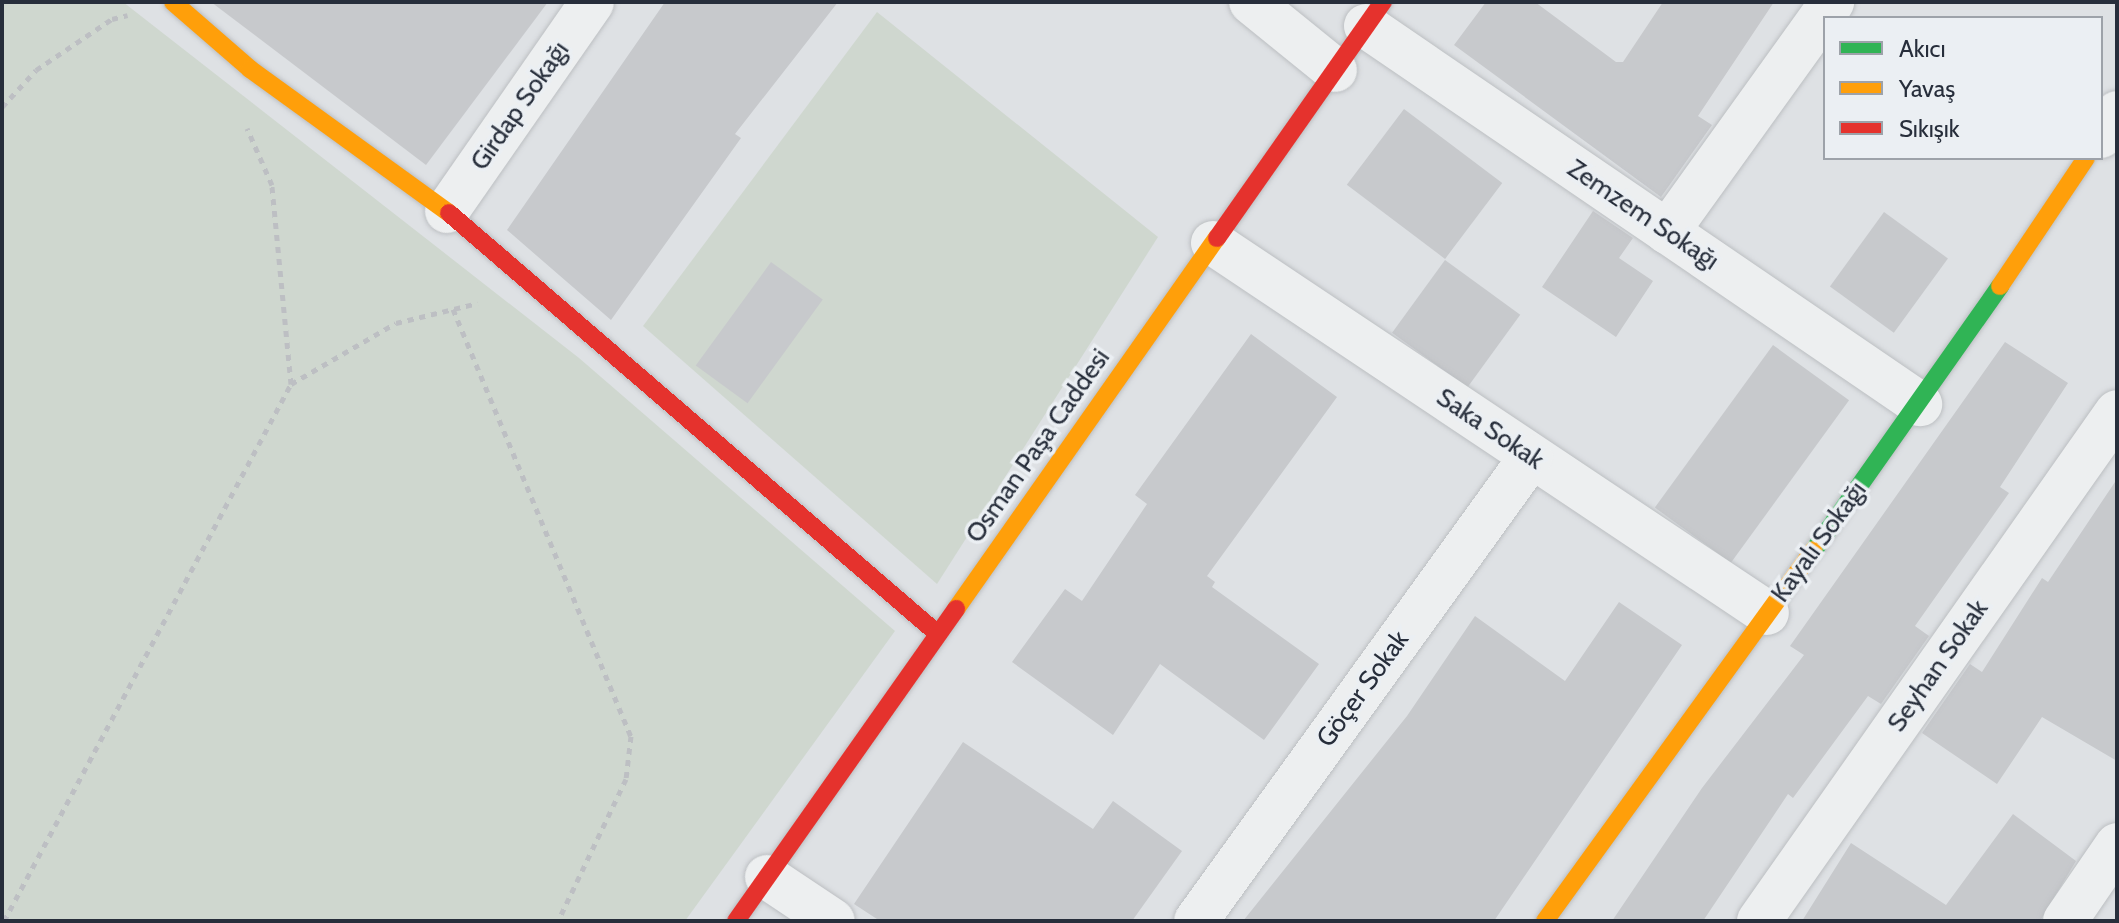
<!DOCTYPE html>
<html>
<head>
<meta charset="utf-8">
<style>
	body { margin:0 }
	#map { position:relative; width:2119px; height:923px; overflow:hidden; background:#dee1e4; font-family:Cabin,sans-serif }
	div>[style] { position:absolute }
	.green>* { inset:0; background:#cfd7cf }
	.building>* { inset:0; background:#c7c9cc; transform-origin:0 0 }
	.path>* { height:5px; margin-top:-2.5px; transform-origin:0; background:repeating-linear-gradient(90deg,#bdbfc3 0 6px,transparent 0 12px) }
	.roads { filter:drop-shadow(0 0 2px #bcbfc2) drop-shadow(0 0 2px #bcbfc2) }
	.street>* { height:44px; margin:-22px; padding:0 22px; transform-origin:22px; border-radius:22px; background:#edeff0 }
	.fast>* { height:18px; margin:-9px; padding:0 9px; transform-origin:9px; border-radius:9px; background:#30b455 }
	.slow>* { height:18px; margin:-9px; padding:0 9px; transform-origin:9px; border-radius:9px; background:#ff9f0a }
	.jam>* { height:18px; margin:-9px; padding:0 9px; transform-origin:9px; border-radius:9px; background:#e5322d }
	span { translate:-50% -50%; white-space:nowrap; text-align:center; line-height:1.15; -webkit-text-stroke:7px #ebeff3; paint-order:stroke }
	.street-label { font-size:26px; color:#272e3b }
	.frame { position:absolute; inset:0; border:4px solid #272e3b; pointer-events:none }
	.legend { position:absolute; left:1823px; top:16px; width:280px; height:144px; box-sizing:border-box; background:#ebeff3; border:2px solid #9da2a9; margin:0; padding:10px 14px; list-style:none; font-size:24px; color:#272e3b }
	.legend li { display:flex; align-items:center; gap:16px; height:40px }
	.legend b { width:40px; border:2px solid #9da2a9 }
</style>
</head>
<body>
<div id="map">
	<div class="green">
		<i style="clip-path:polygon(2px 2px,123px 2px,579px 358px,895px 631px,685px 921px,2px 921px)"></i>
		<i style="clip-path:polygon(877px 12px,1158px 237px,937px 584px,643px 326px)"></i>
	</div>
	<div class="building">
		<i style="clip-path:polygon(211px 2px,548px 2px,426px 165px)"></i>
		<i style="clip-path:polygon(665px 2px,838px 2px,735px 134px,741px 138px,611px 320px,507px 230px)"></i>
		<i style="clip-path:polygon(1486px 2px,1535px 2px,1616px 62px,1623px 62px,1663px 2px,1774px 2px,1698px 116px,1712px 125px,1661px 197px,1454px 45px)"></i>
		<i style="left:1404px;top:109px;width:123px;height:95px;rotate:37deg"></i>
		<i style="clip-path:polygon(1593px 211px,1633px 238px,1619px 258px,1653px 281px,1616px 337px,1542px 287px)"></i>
		<i style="left:1884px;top:212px;width:79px;height:92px;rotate:36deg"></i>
		<i style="left:1445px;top:260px;width:93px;height:90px;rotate:36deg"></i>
		<i style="left:771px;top:262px;width:64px;height:128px;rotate:36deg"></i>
		<i style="clip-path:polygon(1251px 334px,1337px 397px,1207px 576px,1215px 582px,1212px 587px,1319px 664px,1264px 740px,1160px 664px,1113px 735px,1012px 662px,1065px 589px,1082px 601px,1147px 504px,1135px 495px)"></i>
		<i style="clip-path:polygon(2005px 342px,2068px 383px,2000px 487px,2009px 493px,1915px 626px,1929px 636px,1881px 704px,1868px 696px,1793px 798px,1788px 794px,1703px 921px,1612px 921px,1702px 788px,1804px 655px,1790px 646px)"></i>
		<i style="left:1773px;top:345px;width:94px;height:201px;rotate:36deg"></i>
		<i style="clip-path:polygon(2117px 479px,2117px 761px,2042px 717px,1997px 784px,1922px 733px,1970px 664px,1982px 672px,2042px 578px,2048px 582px)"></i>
		<i style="clip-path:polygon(1619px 602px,1682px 645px,1494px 921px,1243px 921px,1407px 716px,1475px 616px,1565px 681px)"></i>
		<i style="clip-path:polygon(963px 742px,1093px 829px,1113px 801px,1182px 851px,1132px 921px,880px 921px,854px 904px)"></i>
		<i style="clip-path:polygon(2013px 814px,2076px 861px,2040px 921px,1802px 921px,1851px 843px,1946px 905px)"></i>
	</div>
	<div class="path">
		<i style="left:2px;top:107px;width:50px;rotate:-47.4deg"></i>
		<i style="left:36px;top:70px;width:92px;rotate:-33.9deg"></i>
		<i style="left:112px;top:19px;width:16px;rotate:-14deg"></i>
		<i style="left:453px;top:309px;width:463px;rotate:67.4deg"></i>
		<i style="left:631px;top:736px;width:43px;rotate:96.6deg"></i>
		<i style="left:626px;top:779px;width:157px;rotate:115.6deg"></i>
		<i style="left:291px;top:384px;width:121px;rotate:-30.2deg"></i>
		<i style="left:396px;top:323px;width:84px;rotate:-13.7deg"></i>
		<i style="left:4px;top:921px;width:609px;rotate:-61.88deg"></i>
		<i style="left:291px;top:384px;width:200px;rotate:-95.5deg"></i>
		<i style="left:272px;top:185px;width:62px;rotate:-113.7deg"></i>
	</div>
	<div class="roads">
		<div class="street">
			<i style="left:1251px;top:2px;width:108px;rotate:39deg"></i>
			<i style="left:1366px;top:26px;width:671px;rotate:34.31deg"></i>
			<i style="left:2101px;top:136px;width:28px;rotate:-55deg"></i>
			<i style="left:447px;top:211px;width:254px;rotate:-55.2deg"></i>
			<i style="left:1667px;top:232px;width:283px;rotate:-54.3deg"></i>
			<i style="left:1213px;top:243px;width:666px;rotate:33.74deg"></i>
			<i style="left:767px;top:877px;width:79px;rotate:33.7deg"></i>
			<i style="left:1196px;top:921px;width:572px;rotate:-54.17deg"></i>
			<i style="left:1759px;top:921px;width:622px;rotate:-54.88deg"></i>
			<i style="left:2065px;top:921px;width:92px;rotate:-55.6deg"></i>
		</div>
		<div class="fast">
			<i style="left:1814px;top:550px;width:323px;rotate:-54.8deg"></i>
		</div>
		<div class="slow">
			<i style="left:173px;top:2px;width:102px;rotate:41deg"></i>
			<i style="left:250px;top:69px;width:246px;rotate:35.9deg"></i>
			<i style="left:2000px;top:286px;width:154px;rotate:-56.1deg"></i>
			<i style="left:956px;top:609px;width:454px;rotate:-54.9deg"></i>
			<i style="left:1545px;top:921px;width:458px;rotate:-54.1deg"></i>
		</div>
		<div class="jam">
			<i style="left:449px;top:213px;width:645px;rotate:40.73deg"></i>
			<i style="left:1217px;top:238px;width:289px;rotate:-54.9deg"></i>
			<i style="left:736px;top:921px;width:382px;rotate:-54.8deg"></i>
		</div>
	</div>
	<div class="street-label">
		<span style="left:520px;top:106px;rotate:-55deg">Girdap Sokağı</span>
		<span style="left:1643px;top:215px;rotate:34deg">Zemzem Sokağı</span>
		<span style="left:1490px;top:429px;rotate:34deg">Saka Sokak</span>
		<span style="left:1038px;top:446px;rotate:-55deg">Osman Paşa Caddesi</span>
		<span style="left:1819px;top:542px;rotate:-54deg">Kayalı Sokağı</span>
		<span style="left:1938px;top:666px;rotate:-55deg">Seyhan Sokak</span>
		<span style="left:1363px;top:689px;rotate:-54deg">Göçer Sokak</span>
	</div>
	<div class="frame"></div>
	<ul class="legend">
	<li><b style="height:10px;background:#30b455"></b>Akıcı</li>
	<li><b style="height:10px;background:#ff9f0a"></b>Yavaş</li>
	<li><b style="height:10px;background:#e5322d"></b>Sıkışık</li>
	</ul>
</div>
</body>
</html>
